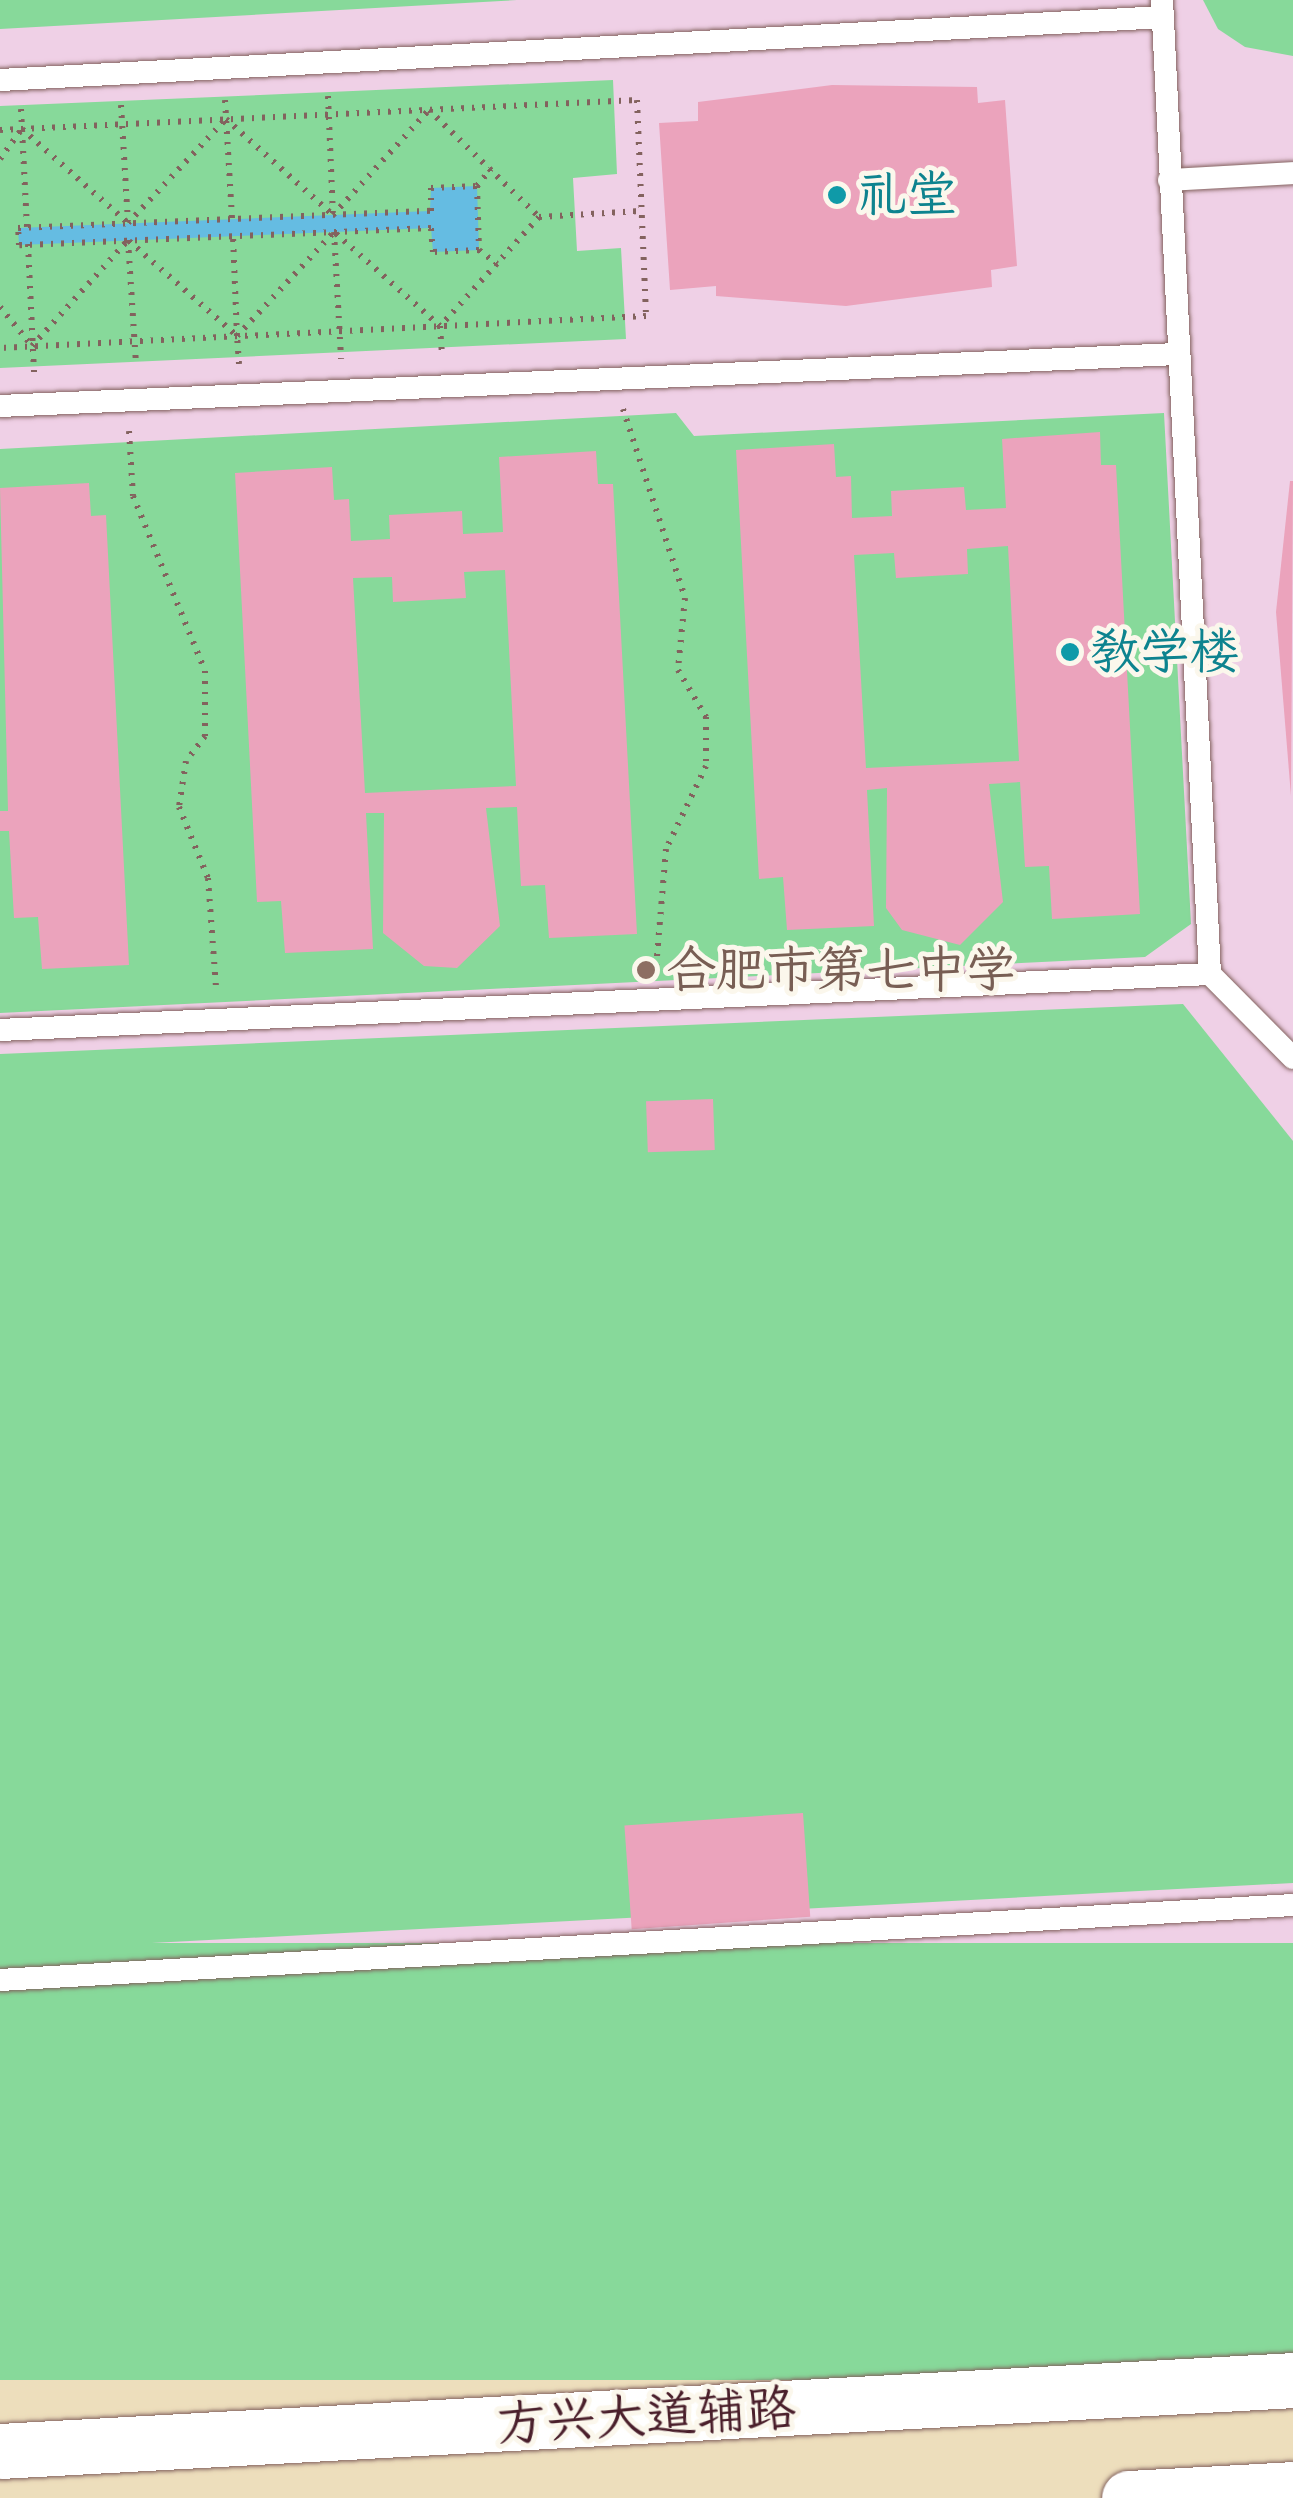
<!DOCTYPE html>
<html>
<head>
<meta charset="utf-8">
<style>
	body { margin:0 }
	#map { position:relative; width:1293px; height:2498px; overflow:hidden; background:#eddebc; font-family:Caveat,"LXGW WenKai TC",sans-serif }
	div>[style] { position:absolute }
	.built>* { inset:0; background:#efd0e6; transform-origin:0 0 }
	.green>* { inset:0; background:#87d99a; transform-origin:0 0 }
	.water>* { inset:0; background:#65bce2 }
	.building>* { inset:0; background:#eba3bc; transform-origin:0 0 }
	.path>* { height:6px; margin-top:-3px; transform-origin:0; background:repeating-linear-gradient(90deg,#83625e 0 2.5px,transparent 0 10.5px) }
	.roads { filter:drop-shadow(0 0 2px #83625e) drop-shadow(0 0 2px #83625e) }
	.service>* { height:22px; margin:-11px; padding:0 11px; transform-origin:11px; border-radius:11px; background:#fff }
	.tertiary>* { height:55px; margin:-27.5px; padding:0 27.5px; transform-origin:27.5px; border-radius:27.5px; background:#fff }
	.trunk>* { height:55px; margin:-27.5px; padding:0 27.5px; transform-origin:27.5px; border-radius:27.5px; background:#fff }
	.dots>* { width:28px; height:28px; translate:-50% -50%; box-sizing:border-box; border:5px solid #fbf7ec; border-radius:50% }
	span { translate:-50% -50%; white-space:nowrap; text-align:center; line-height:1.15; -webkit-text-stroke:10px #fbf7ec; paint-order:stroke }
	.culture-label { font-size:50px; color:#0d838f }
	.left { translate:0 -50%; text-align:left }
	.education-label { font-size:50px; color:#785e54 }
	.street-label { font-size:50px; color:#4a1f2b }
</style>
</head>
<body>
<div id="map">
	<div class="built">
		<i style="left:0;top:0;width:1293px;height:2028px"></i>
	</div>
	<div class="green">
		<i style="clip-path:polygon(0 0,517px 0,0 29px)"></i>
		<i style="clip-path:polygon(1203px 0,1293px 0,1293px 56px,1245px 47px,1218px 29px)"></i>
		<i style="clip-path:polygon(613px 80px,617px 174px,573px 178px,577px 251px,621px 248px,626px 339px,0 368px,0 106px)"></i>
		<i style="clip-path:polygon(676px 413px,694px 436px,1164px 413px,1191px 924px,1145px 957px,0 1013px,0 449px)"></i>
		<i style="clip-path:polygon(1183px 1004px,1293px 1141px,1293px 1883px,0 1951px,0 1054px)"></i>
		<i style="left:1293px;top:1943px;width:437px;height:1296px;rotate:90deg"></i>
	</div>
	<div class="water">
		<i style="clip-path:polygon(477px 186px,479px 250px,433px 252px,431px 228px,19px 245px,18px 228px,430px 211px,431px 188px)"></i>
	</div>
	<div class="building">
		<i style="clip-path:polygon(832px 85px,977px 87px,978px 103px,1005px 100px,1017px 266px,991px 270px,992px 287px,846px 306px,716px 296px,716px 286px,670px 290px,659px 123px,698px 121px,698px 102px)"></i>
		<i style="clip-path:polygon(evenodd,1100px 432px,1101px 465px,1116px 465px,1140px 914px,1052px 919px,1049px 866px,1025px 867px,1020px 782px,989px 784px,1003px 902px,960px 945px,902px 930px,886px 908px,887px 788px,867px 790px,874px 926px,787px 930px,783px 877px,759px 879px,736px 450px,834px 444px,836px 477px,851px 476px,852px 518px,892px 516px,891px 491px,964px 487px,966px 510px,1006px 508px,1002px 439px,1100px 432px,1008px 546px,1019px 761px,866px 768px,854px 555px,894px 553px,896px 578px,968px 574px,967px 549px,1008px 546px)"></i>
		<i style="clip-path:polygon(evenodd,596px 451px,598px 484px,613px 484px,637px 934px,549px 938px,545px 885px,521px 886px,517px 807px,486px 808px,500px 926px,457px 968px,424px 966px,383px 933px,384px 813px,366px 813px,373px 949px,285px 953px,281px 901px,257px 902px,235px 473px,332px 467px,334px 500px,349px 499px,351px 541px,390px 539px,389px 515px,462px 511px,463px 534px,503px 532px,499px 457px,596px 451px,505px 570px,516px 786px,365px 793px,353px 578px,392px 577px,393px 602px,466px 598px,464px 572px,505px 570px)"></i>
		<i style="clip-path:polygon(1290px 481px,1293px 481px,1291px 796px,1276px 612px)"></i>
		<i style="clip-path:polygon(89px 483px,91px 516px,106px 515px,129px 965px,42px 969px,38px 917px,14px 918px,9px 831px,0 831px,0 811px,8px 811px,0 488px)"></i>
		<i style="left:713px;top:1099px;width:51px;height:67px;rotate:88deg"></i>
		<i style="left:803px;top:1813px;width:104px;height:179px;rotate:86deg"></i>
	</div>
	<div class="path">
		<i style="left:328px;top:96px;width:117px;rotate:87.6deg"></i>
		<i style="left:225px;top:100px;width:119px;rotate:86.6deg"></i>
		<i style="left:121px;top:105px;width:117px;rotate:86.6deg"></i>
		<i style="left:21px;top:109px;width:118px;rotate:87.1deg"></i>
		<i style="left:0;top:130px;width:638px;rotate:-2.7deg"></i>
		<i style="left:637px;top:100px;width:216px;rotate:87.6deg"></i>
		<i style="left:646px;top:316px;width:647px;rotate:177.16deg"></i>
		<i style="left:0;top:159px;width:37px;rotate:-54deg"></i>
		<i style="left:22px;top:129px;width:142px;rotate:41.6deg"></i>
		<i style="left:128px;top:223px;width:143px;rotate:-46.7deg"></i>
		<i style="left:226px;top:119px;width:144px;rotate:41.9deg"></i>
		<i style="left:333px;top:215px;width:142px;rotate:-47.6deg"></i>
		<i style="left:429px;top:110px;width:153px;rotate:44.2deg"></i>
		<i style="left:539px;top:217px;width:147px;rotate:132.2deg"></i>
		<i style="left:440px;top:326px;width:142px;rotate:-138.4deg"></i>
		<i style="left:477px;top:186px;width:64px;rotate:88.2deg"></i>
		<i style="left:479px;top:250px;width:46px;rotate:177.5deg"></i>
		<i style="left:433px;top:252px;width:24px;rotate:-95deg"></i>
		<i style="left:431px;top:228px;width:412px;rotate:177.6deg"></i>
		<i style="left:19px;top:245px;width:17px;rotate:-93deg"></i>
		<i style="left:18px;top:228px;width:413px;rotate:-2.4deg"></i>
		<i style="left:431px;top:211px;width:23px;rotate:-90deg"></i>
		<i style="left:431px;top:188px;width:46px;rotate:-2.5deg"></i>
		<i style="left:477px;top:186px;width:22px;rotate:-51deg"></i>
		<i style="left:539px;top:217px;width:101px;rotate:-3.4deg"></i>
		<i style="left:129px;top:241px;width:144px;rotate:41.3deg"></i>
		<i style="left:237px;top:336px;width:100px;rotate:-92.3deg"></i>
		<i style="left:28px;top:244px;width:129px;rotate:87.3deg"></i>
		<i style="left:479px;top:250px;width:23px;rotate:38deg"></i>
		<i style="left:0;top:307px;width:50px;rotate:50.6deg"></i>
		<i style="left:32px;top:346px;width:143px;rotate:-47.8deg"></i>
		<i style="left:128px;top:240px;width:125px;rotate:86.3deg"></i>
		<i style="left:440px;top:326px;width:29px;rotate:86deg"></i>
		<i style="left:239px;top:364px;width:28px;rotate:-94deg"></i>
		<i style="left:237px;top:336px;width:142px;rotate:-47deg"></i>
		<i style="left:334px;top:232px;width:127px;rotate:86.8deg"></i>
		<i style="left:623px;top:409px;width:199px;rotate:71.8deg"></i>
		<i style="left:685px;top:598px;width:72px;rotate:95.6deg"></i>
		<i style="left:678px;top:670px;width:55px;rotate:59.2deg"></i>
		<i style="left:706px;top:717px;width:49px;rotate:90deg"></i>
		<i style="left:706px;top:766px;width:92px;rotate:115.7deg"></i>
		<i style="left:666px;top:849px;width:120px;rotate:94.8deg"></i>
		<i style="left:129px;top:431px;width:65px;rotate:86.5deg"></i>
		<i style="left:133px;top:496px;width:189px;rotate:67.6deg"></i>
		<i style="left:205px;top:671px;width:65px;rotate:90deg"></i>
		<i style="left:205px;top:736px;width:31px;rotate:127deg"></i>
		<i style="left:186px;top:761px;width:47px;rotate:98.7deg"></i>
		<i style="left:179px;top:807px;width:77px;rotate:67.8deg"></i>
		<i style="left:208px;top:878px;width:108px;rotate:85.8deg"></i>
	</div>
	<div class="roads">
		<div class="service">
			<i style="left:1162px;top:0;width:975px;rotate:87.18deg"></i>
			<i style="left:1210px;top:974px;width:118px;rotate:45.3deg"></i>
			<i style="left:0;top:80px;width:1165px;rotate:-3.1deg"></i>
			<i style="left:1169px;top:180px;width:124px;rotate:-3.2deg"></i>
			<i style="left:0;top:406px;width:1178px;rotate:-2.53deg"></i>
			<i style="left:0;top:1030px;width:1211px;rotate:-2.65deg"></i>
			<i style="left:0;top:1980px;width:1295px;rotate:-3.32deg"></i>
		</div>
		<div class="tertiary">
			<i style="left:0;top:2451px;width:1295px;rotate:-3.14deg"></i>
		</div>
		<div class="trunk">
			<i style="left:1129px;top:2498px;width:164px;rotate:-3.1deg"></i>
		</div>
	</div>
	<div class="dots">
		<i style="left:837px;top:195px;background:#0f9aa8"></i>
		<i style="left:1070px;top:652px;background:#0f9aa8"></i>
		<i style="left:646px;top:970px;background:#8d6e63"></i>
	</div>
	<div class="culture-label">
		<span class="left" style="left:857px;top:195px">礼堂</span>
		<span class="left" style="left:1090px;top:652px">教学楼</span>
	</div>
	<div class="education-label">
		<span class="left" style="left:666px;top:970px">合肥市第七中学</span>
	</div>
	<div class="street-label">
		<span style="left:646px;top:2416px;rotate:-3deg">方兴大道辅路</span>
	</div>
</div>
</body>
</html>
